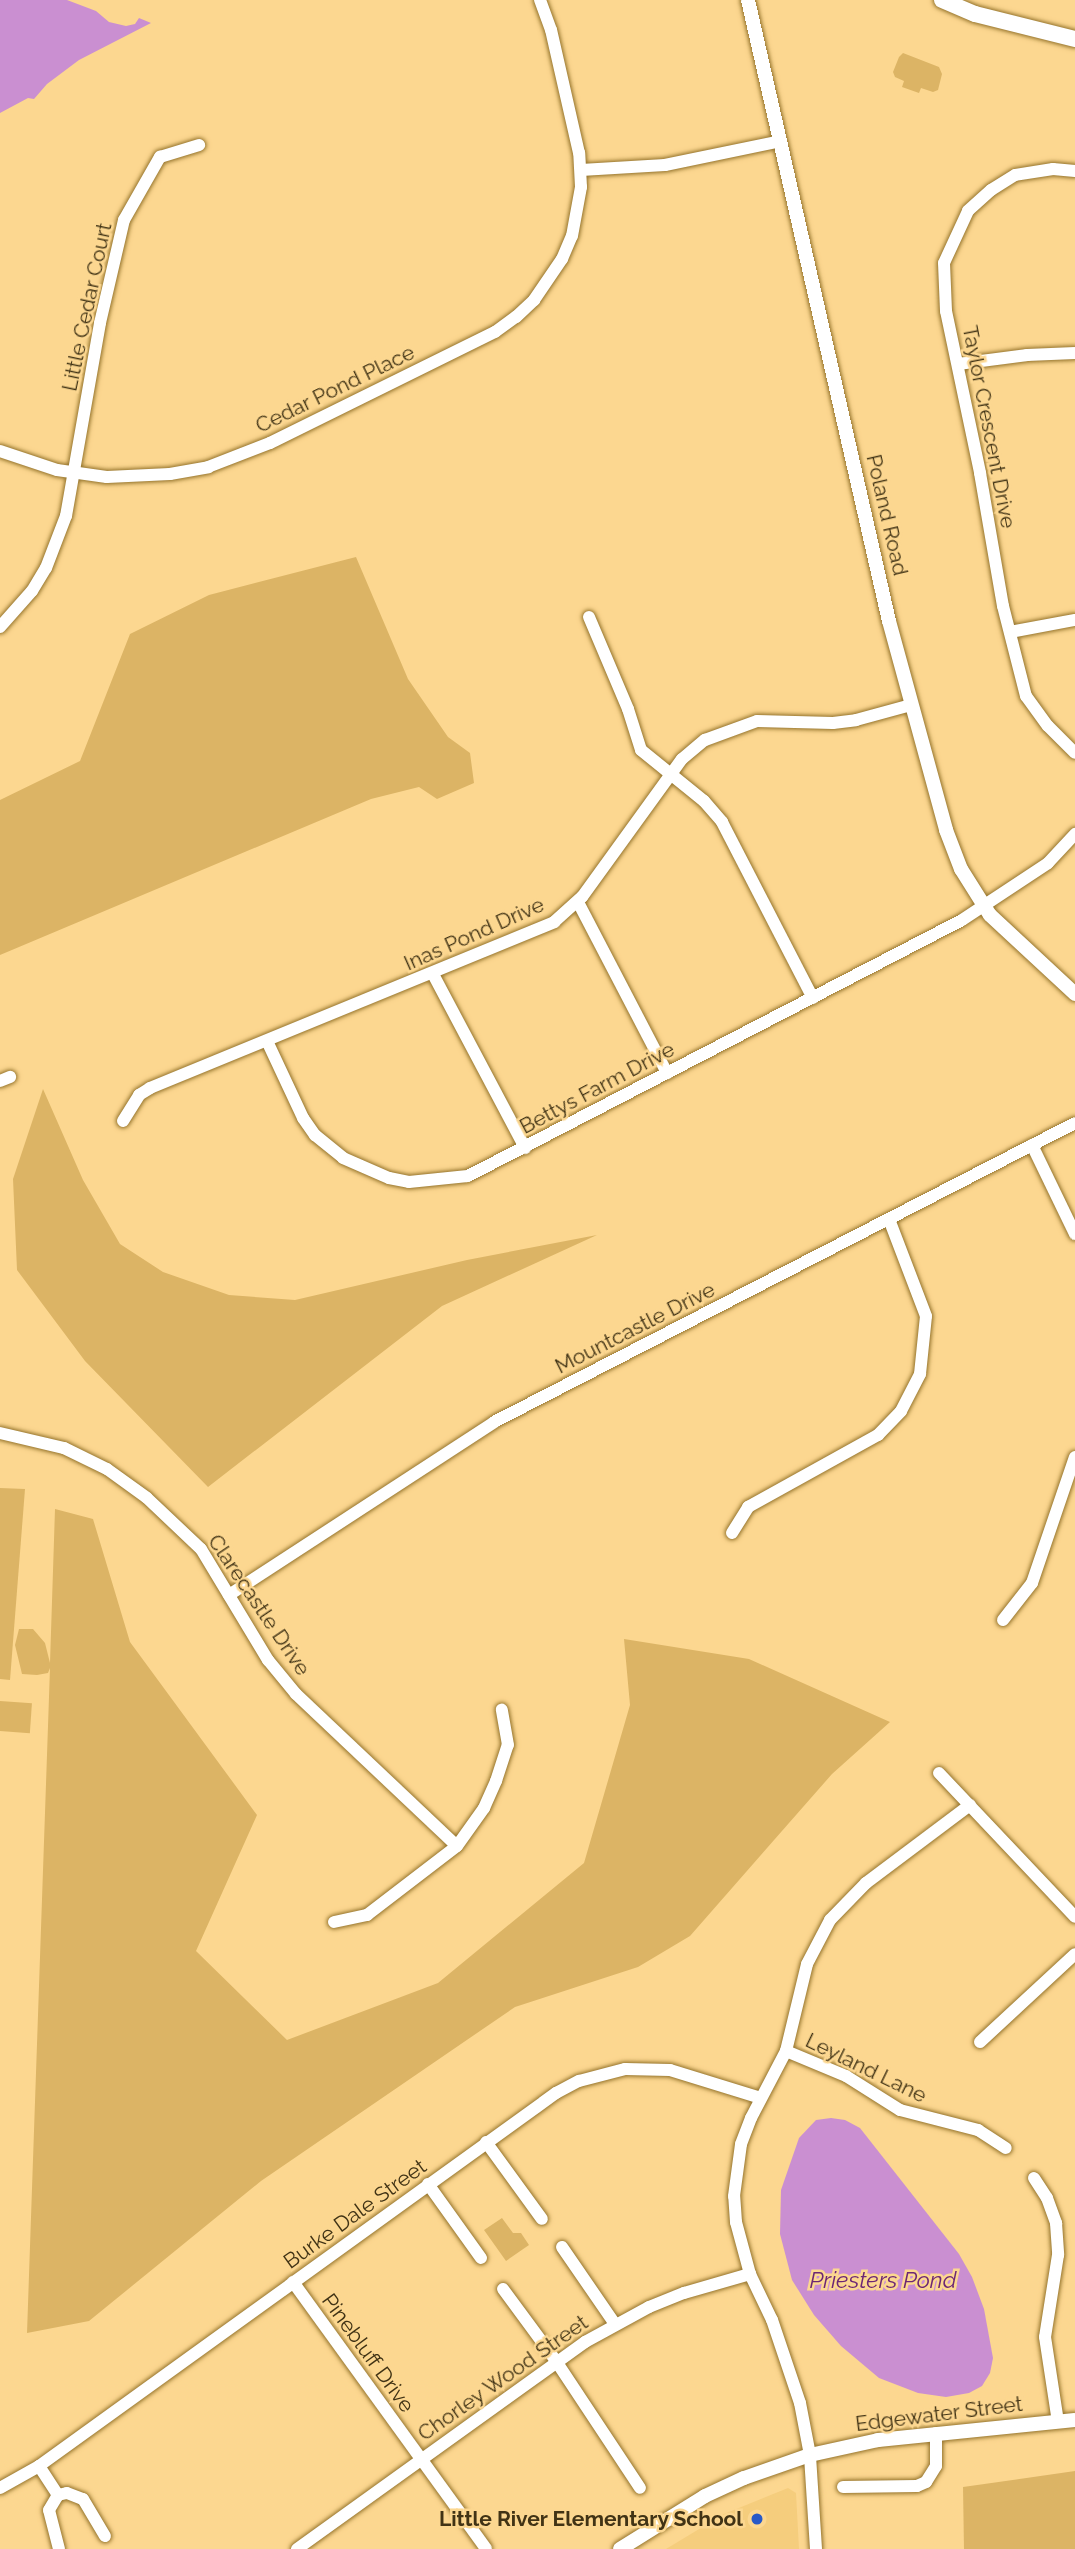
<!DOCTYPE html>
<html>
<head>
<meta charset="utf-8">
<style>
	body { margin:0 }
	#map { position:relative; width:1075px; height:2549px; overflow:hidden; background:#fcd790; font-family:Raleway,sans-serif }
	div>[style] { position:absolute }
	.built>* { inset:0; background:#f5cd7d }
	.green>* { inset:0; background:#dcb465; transform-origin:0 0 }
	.water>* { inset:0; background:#ca8fd1 }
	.roads { filter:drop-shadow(0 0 2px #95742c) drop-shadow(0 0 2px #95742c) }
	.minor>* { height:12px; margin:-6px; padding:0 6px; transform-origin:6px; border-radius:6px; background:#fff }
	.tertiary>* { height:14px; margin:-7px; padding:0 7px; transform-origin:7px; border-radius:7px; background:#fff }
	.secondary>* { height:16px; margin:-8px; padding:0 8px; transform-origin:8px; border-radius:8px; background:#fff }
	.dots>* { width:19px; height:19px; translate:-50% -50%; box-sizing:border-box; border:4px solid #fcd790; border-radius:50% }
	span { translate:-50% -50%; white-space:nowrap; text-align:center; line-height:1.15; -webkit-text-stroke:5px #fcd790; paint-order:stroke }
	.street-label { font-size:21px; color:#413315 }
	.poi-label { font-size:21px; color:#413315; font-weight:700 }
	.right { translate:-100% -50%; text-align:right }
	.water-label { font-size:23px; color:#6c2675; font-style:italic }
</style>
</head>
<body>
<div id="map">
	<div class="built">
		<i style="clip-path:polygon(788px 2488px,796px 2493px,799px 2549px,666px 2549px,724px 2514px)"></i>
	</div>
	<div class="green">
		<i style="clip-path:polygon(903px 53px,939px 67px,942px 74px,938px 90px,933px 92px,921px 88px,919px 93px,902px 87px,904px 81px,895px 77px,893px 72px,899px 57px)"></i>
		<i style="clip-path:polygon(356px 557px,408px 679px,448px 737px,470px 753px,474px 783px,437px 799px,419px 787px,371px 799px,0 955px,0 800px,80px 761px,130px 634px,209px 595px)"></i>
		<i style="clip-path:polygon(43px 1089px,83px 1180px,120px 1244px,163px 1272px,229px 1295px,295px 1300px,467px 1260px,597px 1235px,442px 1306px,208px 1487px,85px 1361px,17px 1270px,13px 1179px)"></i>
		<i style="clip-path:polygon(0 1488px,25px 1489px,10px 1680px,0 1679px)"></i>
		<i style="clip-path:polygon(55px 1509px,93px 1519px,130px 1642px,257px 1815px,196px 1951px,287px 2040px,438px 1983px,584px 1863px,630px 1705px,624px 1639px,749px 1659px,890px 1722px,832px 1774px,690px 1936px,638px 1967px,515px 2007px,261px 2181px,89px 2321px,27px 2333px,50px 1668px,48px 1673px,37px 1675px,22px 1674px,15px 1645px,19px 1629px,33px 1629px,45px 1643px,50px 1663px)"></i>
		<i style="left:0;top:1701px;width:32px;height:30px;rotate:4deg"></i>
		<i style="clip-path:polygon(502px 2218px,513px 2233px,521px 2233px,529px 2245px,506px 2261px,484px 2230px)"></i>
		<i style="clip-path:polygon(1075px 2471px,1075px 2549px,964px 2549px,963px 2487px)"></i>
	</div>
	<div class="water">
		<i style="clip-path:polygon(0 0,67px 0,96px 11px,109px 22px,126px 26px,135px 24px,139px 18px,151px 23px,79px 60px,47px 84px,34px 99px,28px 98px,0 113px)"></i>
		<i style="clip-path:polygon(831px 2118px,845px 2120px,860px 2128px,959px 2254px,972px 2277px,984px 2309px,993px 2358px,990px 2373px,982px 2386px,969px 2393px,946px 2397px,918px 2393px,879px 2378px,841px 2346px,814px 2315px,792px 2280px,780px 2234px,781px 2190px,799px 2138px,816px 2120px)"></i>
	</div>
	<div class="roads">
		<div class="minor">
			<i style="left:581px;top:170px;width:84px;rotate:-3.4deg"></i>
			<i style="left:665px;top:165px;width:118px;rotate:-11.7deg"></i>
			<i style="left:1075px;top:171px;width:22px;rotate:-175deg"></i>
			<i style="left:1053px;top:169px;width:38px;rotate:171deg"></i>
			<i style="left:1015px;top:175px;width:28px;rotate:148deg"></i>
			<i style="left:991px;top:190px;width:31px;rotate:138deg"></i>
			<i style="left:968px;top:211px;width:57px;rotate:114.8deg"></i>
			<i style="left:944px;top:263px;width:48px;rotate:87.6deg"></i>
			<i style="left:946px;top:311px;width:166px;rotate:78.1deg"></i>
			<i style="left:980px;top:473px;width:135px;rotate:80.2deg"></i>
			<i style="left:1003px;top:606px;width:93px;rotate:75.7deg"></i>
			<i style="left:1026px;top:696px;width:37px;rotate:54deg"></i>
			<i style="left:1048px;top:726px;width:38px;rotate:45deg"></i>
			<i style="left:958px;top:364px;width:70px;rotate:-7.4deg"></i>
			<i style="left:1027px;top:355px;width:48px;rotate:-2.4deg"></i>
			<i style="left:0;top:451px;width:60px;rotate:18.4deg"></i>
			<i style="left:57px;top:470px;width:50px;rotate:8deg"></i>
			<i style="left:107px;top:477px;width:63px;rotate:-2.7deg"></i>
			<i style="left:170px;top:474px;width:39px;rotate:-10deg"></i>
			<i style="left:208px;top:467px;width:66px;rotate:-21.2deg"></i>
			<i style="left:270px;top:443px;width:251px;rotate:-26.3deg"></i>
			<i style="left:495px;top:332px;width:26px;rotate:-36deg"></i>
			<i style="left:516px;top:317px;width:25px;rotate:-43deg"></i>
			<i style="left:534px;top:300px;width:50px;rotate:-55.7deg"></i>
			<i style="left:562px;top:259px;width:25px;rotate:-67deg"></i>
			<i style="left:572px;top:236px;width:50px;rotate:-79.6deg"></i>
			<i style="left:581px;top:187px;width:34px;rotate:-93deg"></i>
			<i style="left:579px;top:153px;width:126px;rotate:-102.8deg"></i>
			<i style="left:551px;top:30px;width:32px;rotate:-110deg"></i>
			<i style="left:589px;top:617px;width:100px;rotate:67deg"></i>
			<i style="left:628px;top:709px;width:43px;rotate:72.4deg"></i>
			<i style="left:641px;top:750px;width:81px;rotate:39deg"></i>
			<i style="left:704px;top:801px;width:28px;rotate:49deg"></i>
			<i style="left:722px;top:822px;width:198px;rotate:62.7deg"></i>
			<i style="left:0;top:627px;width:48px;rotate:-48.4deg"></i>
			<i style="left:32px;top:591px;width:27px;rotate:-59deg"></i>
			<i style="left:46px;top:568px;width:56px;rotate:-69deg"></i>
			<i style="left:66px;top:516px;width:196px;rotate:-80deg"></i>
			<i style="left:100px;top:323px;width:106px;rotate:-76.9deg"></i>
			<i style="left:124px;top:220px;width:73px;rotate:-60.3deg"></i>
			<i style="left:160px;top:157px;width:41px;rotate:-17.1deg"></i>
			<i style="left:1010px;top:632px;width:66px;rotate:-10.5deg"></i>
			<i style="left:578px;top:902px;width:193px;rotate:62.5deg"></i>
			<i style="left:433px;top:974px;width:197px;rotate:62.1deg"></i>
			<i style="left:267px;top:1041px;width:85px;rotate:64.9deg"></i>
			<i style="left:303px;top:1118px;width:21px;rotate:55deg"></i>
			<i style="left:315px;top:1135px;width:36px;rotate:39deg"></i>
			<i style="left:343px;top:1158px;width:50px;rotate:23.5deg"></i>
			<i style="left:389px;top:1178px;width:20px;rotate:11deg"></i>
			<i style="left:409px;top:1182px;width:59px;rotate:-5.8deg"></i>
			<i style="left:468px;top:1176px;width:556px;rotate:-27.39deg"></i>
			<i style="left:962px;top:920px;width:103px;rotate:-33.5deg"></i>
			<i style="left:1048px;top:863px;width:40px;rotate:-47deg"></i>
			<i style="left:0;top:1081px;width:11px;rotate:-22deg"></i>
			<i style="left:123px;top:1121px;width:31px;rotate:-58deg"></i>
			<i style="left:139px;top:1095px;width:13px;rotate:-32deg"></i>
			<i style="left:150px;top:1088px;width:437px;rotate:-22.3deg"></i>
			<i style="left:554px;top:922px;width:38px;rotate:-42deg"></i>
			<i style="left:582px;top:897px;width:170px;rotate:-54.1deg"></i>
			<i style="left:682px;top:759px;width:30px;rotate:-40deg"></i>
			<i style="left:705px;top:740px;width:55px;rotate:-20.1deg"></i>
			<i style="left:757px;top:721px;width:76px;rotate:1.5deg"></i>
			<i style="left:833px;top:723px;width:23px;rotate:-7deg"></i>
			<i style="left:856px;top:720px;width:57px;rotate:-15.3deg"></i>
			<i style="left:1032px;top:1145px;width:99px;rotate:64.2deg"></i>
			<i style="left:0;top:1433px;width:66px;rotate:13.2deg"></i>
			<i style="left:64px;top:1448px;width:48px;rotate:26deg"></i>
			<i style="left:107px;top:1469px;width:49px;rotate:35.9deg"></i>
			<i style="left:147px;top:1498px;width:74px;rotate:43.4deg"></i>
			<i style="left:201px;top:1549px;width:130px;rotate:58.9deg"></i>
			<i style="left:268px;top:1660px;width:44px;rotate:50.5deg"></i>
			<i style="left:296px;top:1694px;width:221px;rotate:43.4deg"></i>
			<i style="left:732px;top:1533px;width:31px;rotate:-58deg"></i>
			<i style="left:748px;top:1507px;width:149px;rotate:-29deg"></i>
			<i style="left:878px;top:1435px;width:33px;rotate:-46deg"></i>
			<i style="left:901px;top:1411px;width:42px;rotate:-62.8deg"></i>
			<i style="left:920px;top:1374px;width:58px;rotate:-84.1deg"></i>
			<i style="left:926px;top:1316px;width:104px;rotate:-110.9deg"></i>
			<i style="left:229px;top:1595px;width:316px;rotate:-33.1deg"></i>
			<i style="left:494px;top:1422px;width:653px;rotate:-27.23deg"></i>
			<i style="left:1003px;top:1620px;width:47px;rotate:-51.9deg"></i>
			<i style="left:1032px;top:1583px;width:133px;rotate:-71.2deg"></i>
			<i style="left:939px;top:1773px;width:198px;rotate:46.6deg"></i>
			<i style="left:334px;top:1922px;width:34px;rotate:-12deg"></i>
			<i style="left:367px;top:1915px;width:113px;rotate:-37.5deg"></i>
			<i style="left:457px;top:1846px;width:47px;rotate:-54.6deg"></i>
			<i style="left:484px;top:1808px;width:30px;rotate:-66deg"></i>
			<i style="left:496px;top:1781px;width:38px;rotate:-72deg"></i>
			<i style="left:508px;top:1745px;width:36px;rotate:-100deg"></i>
			<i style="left:980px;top:2042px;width:129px;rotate:-42.8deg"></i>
			<i style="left:786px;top:2051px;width:65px;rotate:22.6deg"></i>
			<i style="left:846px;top:2076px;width:64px;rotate:32.2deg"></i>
			<i style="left:900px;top:2110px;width:81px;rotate:14.4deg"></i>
			<i style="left:978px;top:2130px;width:33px;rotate:33deg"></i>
			<i style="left:486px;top:2142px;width:95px;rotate:54deg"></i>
			<i style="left:1034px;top:2178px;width:24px;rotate:57deg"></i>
			<i style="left:1047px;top:2198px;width:27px;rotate:70deg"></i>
			<i style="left:1056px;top:2223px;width:32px;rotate:86deg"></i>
			<i style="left:1058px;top:2255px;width:83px;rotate:99deg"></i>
			<i style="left:1045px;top:2337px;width:86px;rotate:81.3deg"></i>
			<i style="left:428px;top:2184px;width:91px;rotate:54.4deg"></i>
			<i style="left:562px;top:2247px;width:93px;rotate:55.5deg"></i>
			<i style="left:293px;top:2282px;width:329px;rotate:54.1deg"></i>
			<i style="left:503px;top:2289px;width:89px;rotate:53.6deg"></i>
			<i style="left:556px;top:2361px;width:152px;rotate:56.5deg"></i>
			<i style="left:39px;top:2466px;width:35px;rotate:57deg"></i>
			<i style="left:843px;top:2487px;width:74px;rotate:-0.8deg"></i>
			<i style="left:917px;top:2486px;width:10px;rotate:-24deg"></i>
			<i style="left:926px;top:2482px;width:19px;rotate:-58deg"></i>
			<i style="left:936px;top:2466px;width:33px;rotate:-90deg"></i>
			<i style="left:0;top:2488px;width:45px;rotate:-29.4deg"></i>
			<i style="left:39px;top:2466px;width:638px;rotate:-35.81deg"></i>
			<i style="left:556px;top:2093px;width:26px;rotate:-28deg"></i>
			<i style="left:579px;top:2081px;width:48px;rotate:-14.6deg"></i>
			<i style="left:625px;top:2069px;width:45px;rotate:1.3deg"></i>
			<i style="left:670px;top:2070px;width:95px;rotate:17.1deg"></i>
			<i style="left:59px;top:2549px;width:40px;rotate:-104.4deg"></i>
			<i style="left:49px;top:2510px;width:17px;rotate:-59deg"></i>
			<i style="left:58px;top:2495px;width:9px;rotate:-13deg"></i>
			<i style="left:67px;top:2493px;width:17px;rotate:21deg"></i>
			<i style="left:83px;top:2499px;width:43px;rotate:59.3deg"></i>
			<i style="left:297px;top:2549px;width:355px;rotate:-35.7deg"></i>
			<i style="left:585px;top:2342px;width:73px;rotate:-28.7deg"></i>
			<i style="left:649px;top:2307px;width:38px;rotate:-22deg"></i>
			<i style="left:684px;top:2293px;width:69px;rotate:-16.1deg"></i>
			<i style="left:816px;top:2549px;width:94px;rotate:-93.7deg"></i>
			<i style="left:810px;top:2455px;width:53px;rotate:-100.9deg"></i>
			<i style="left:800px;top:2403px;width:88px;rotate:-108.6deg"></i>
			<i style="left:772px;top:2320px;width:51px;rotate:-115.6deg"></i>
			<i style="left:750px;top:2274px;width:54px;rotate:-105.1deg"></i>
			<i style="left:736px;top:2222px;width:26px;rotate:-94deg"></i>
			<i style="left:734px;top:2196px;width:52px;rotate:-82.3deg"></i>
			<i style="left:741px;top:2144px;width:28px;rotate:-69deg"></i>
			<i style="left:751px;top:2118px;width:76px;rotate:-62.4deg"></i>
			<i style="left:786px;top:2051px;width:89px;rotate:-76.4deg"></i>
			<i style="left:807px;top:1964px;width:50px;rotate:-62.4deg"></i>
			<i style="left:830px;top:1920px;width:52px;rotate:-45.8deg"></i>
			<i style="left:866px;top:1883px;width:130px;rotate:-36.9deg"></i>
		</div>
		<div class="tertiary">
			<i style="left:748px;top:0;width:637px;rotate:77.21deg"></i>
			<i style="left:889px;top:621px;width:217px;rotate:74.7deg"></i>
			<i style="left:946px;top:830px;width:42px;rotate:69deg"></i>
			<i style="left:961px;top:869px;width:54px;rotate:57.8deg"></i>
			<i style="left:990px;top:915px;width:116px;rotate:42.9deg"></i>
			<i style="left:620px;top:2549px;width:100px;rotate:-31.9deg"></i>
			<i style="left:705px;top:2496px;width:43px;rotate:-24.8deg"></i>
			<i style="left:744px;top:2478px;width:70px;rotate:-19.2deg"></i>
			<i style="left:810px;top:2455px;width:70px;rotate:-12.4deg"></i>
			<i style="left:878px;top:2440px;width:198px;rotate:-5.8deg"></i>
		</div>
		<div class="secondary">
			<i style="left:942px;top:0;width:36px;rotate:23deg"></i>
			<i style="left:975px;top:14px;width:103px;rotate:14deg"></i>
		</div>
	</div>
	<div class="dots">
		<i style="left:757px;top:2519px;background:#2859c7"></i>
	</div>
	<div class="street-label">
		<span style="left:87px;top:307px;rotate:-78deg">Little Cedar Court</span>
		<span style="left:335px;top:389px;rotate:-26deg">Cedar Pond Place</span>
		<span style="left:989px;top:427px;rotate:79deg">Taylor Crescent Drive</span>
		<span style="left:887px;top:515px;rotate:77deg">Poland Road</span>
		<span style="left:474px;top:934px;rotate:-24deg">Inas Pond Drive</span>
		<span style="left:597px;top:1088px;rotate:-28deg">Bettys Farm Drive</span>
		<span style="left:635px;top:1328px;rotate:-27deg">Mountcastle Drive</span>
		<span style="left:259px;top:1605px;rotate:56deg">Clarecastle Drive</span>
		<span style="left:866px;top:2068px;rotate:26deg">Leyland Lane</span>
		<span style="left:355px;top:2214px;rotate:-36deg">Burke Dale Street</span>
		<span style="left:368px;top:2353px;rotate:54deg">Pinebluff Drive</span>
		<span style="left:503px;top:2378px;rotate:-35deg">Chorley Wood Street</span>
		<span style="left:939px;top:2414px;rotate:-7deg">Edgewater Street</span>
	</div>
	<div class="poi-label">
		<span class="right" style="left:743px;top:2519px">Little River Elementary School</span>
	</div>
	<div class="water-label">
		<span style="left:883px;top:2280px">Priesters Pond</span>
	</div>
</div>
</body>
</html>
